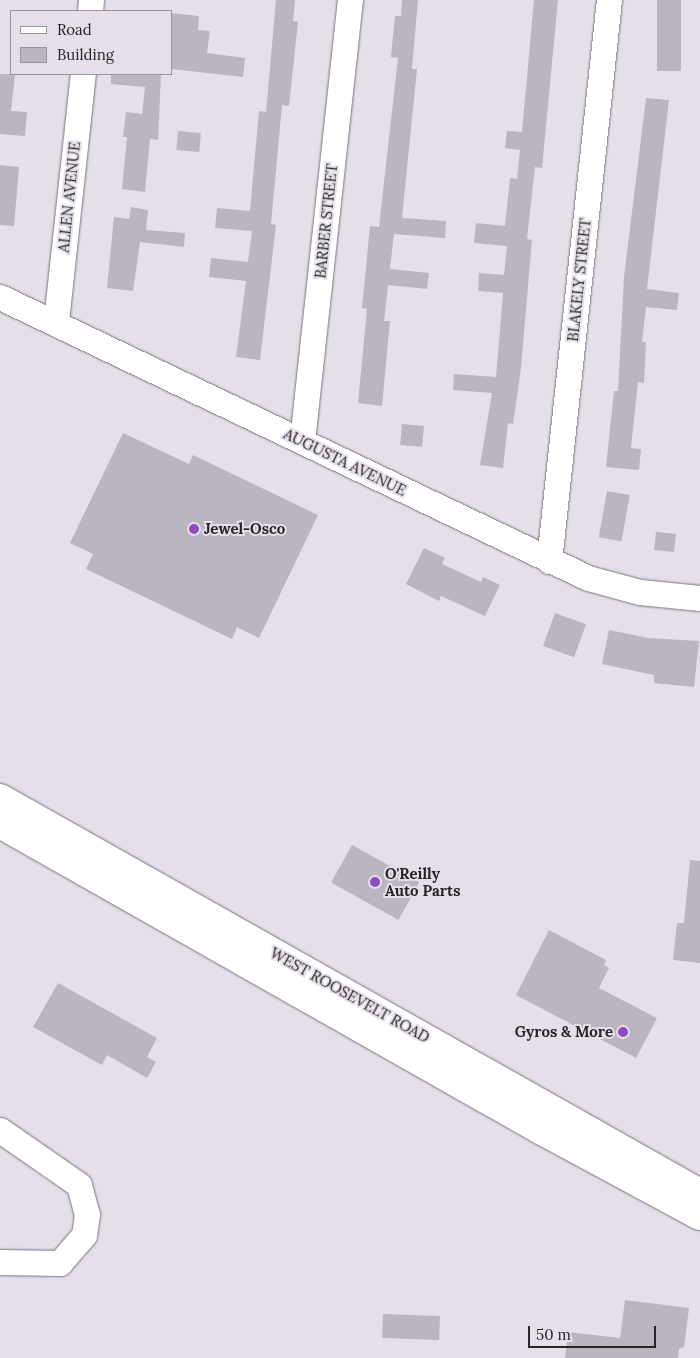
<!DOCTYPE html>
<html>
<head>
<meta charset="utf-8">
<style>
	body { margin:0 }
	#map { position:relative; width:700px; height:1358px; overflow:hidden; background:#e4dfe9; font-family:Lora,serif }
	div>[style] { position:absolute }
	.building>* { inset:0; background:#bab5bf; transform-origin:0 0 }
	.roads { filter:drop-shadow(0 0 1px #79747e) drop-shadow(0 0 1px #79747e) }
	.minor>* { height:25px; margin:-12.5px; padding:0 12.5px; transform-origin:12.5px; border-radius:12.5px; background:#fff }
	.major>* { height:28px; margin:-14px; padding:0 14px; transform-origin:14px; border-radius:14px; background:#fff }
	.dots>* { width:14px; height:14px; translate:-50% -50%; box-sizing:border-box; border:2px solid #e4dfe9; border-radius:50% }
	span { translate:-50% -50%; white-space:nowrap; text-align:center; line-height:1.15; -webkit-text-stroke:4px #e4dfe9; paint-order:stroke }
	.street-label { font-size:15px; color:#262428 }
	.poi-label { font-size:15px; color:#262428; font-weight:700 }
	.left { translate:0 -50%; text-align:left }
	.right { translate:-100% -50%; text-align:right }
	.legend { position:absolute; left:10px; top:10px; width:162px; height:65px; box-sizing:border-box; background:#e4dfe9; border:1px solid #98949c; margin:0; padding:6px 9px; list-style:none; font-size:15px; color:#262428 }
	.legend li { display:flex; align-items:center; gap:10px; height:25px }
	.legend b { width:25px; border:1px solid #98949c }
	.scale { position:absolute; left:528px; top:1326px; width:128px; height:22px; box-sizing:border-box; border:2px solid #262428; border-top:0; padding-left:6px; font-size:15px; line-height:18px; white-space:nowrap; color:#262428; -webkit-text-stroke:4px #e4dfe9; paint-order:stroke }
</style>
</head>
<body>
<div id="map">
	<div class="building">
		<i style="clip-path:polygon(276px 0,295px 0,293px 21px,298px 22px,289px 106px,282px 105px,271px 224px,276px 225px,260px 360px,236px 357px,246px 281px,209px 277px,211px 258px,248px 262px,252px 231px,215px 228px,217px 208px,250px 211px,259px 111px,266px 112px)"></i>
		<i style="clip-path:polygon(402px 0,418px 0,412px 69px,417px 69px,402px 218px,446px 221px,445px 238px,394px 234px,390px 269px,429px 273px,427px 289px,388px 285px,384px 321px,390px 321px,382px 406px,358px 403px,367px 309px,362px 308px,370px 226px,379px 227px,398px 58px,391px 57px,395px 16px,401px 16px)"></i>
		<i style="clip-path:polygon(534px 0,558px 0,542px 168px,535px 167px,527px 239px,532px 240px,521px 368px,513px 424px,508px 423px,503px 468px,480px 465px,492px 393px,453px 390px,454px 374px,496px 377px,503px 293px,478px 291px,479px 273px,504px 275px,507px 246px,474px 243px,476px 223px,505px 226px,510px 178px,517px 179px,520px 150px,505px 148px,507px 131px,522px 132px)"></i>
		<i style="left:657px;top:0;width:24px;height:71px"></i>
		<i style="clip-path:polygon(171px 13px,199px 16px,198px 30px,210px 31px,207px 53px,245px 58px,243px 77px,171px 69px)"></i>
		<i style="clip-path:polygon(0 74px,15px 74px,11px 111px,27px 112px,25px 136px,0 134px)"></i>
		<i style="clip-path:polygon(111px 74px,161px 74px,158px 140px,150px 139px,145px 192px,122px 189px,127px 137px,123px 137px,126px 112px,142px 114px,145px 87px,111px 84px)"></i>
		<i style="clip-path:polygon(646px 98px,669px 100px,647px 289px,679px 293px,677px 310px,646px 307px,642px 342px,646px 342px,644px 383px,638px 382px,631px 448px,641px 449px,639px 470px,606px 467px,614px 391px,618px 391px,624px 277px)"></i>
		<i style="left:178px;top:131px;width:23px;height:19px;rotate:5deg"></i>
		<i style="clip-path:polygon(0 165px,19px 167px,14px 226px,0 225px)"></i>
		<i style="clip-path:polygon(131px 207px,148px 210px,146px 230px,185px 233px,184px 247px,140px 242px,133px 291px,107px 288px,114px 217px,129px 219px)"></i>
		<i style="left:402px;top:424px;width:22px;height:21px;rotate:5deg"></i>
		<i style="clip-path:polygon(123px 433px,189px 464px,193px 455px,318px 515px,259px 638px,237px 627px,232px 639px,86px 569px,93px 554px,70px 543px)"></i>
		<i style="left:607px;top:491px;width:23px;height:47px;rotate:10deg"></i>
		<i style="left:656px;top:532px;width:20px;height:18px;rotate:6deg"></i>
		<i style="clip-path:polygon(424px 548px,445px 558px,442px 564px,481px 582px,483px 577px,500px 585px,485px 616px,441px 596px,439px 601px,406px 584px)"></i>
		<i style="left:555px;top:613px;width:33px;height:35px;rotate:20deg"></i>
		<i style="clip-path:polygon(609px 630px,648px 638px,699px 641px,694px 687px,654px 683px,654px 675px,602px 664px)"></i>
		<i style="left:352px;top:845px;width:77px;height:43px;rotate:29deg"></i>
		<i style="clip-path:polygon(690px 860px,700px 861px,700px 963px,673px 960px,677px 923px,684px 923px)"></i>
		<i style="clip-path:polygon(549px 930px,606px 960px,604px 965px,609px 968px,599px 988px,657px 1018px,636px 1058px,516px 995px)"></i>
		<i style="clip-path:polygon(58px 983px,157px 1038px,147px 1057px,156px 1062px,147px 1078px,107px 1055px,102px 1065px,33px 1027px)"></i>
		<i style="clip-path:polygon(625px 1300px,689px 1308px,684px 1347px,679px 1349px,678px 1358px,565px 1358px,568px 1332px,620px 1338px)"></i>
		<i style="left:383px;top:1314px;width:57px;height:24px;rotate:2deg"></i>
	</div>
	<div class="roads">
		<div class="minor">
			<i style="left:90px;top:11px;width:11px;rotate:-85deg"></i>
			<i style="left:0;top:297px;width:652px;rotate:25.54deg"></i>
			<i style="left:588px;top:578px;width:54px;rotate:15.1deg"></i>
			<i style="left:640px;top:592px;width:60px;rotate:5.7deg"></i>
			<i style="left:56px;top:321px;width:248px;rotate:-83.8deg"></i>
			<i style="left:302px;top:441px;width:444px;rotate:-83.8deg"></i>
			<i style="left:549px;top:561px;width:564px;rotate:-83.9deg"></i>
			<i style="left:0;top:1130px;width:96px;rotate:34.8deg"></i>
			<i style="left:79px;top:1185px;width:30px;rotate:75deg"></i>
			<i style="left:87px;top:1214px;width:21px;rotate:98deg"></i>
			<i style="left:84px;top:1235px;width:37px;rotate:131deg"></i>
			<i style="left:60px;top:1263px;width:60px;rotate:-179deg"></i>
		</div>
		<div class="major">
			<i style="left:0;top:798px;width:804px;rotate:29.44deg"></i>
			<i style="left:0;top:824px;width:623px;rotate:29.53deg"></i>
			<i style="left:542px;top:1131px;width:179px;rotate:28.3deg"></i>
		</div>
	</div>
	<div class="dots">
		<i style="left:194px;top:529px;background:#8f4cc1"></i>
		<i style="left:375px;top:882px;background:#8f4cc1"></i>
		<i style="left:623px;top:1032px;background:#8f4cc1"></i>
	</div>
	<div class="street-label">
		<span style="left:69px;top:197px;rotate:-84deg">ALLEN AVENUE</span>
		<span style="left:326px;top:221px;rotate:-84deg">BARBER STREET</span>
		<span style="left:579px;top:280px;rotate:-84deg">BLAKELY STREET</span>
		<span style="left:345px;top:462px;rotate:26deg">AUGUSTA AVENUE</span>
		<span style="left:350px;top:995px;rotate:29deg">WEST ROOSEVELT ROAD</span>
	</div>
	<div class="poi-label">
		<span class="left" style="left:204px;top:529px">Jewel-Osco</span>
		<span class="left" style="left:385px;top:882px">O'Reilly<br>Auto Parts</span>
		<span class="right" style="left:613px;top:1032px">Gyros &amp; More</span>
	</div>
	<ul class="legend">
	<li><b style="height:6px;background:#fff"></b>Road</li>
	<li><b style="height:14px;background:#bab5bf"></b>Building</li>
	</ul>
	<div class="scale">50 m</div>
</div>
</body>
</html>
